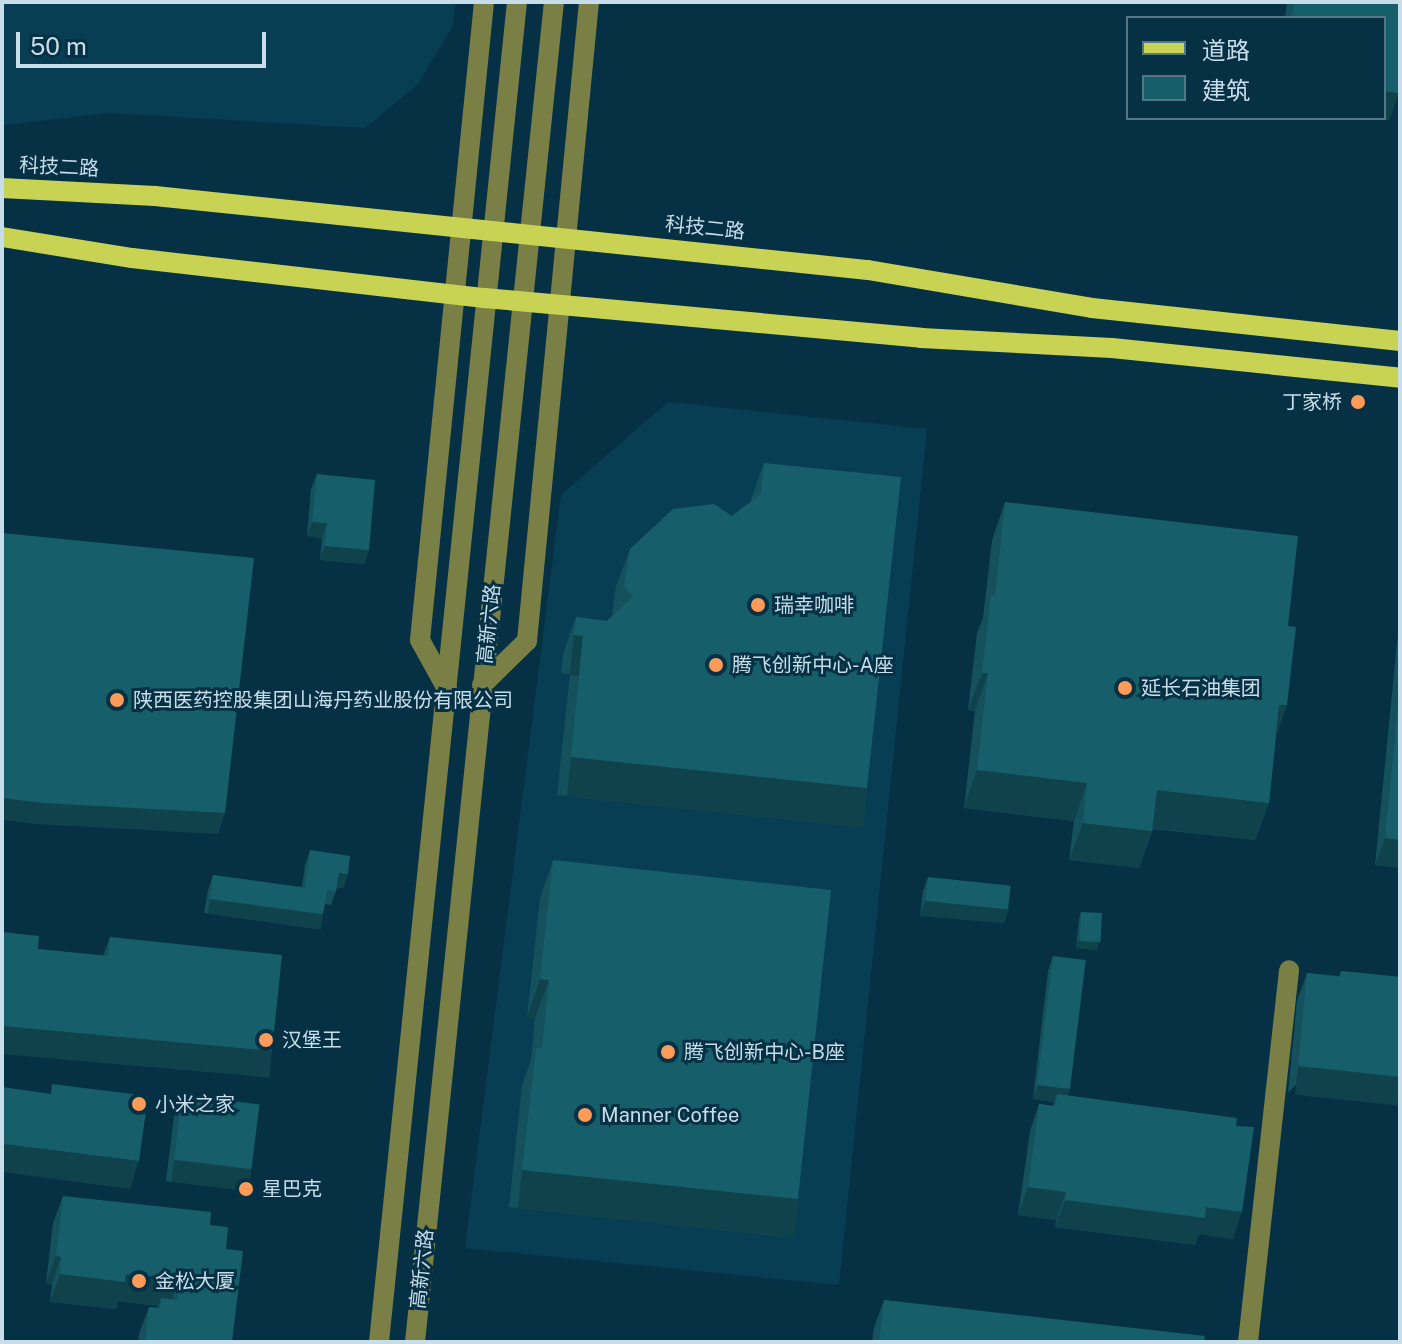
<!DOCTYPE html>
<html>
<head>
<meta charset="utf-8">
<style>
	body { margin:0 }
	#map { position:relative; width:1402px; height:1344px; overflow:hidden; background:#063144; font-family:"Public Sans","Noto Sans SC",sans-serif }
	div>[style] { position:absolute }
	.built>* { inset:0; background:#083e54 }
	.minor>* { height:20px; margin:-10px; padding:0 10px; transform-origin:10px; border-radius:10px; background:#7a7f46 }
	.major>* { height:20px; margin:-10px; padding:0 10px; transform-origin:10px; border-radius:10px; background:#c8d253 }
	.wall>* { inset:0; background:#14515c }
	.shaded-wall>* { inset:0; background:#10424b; transform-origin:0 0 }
	.building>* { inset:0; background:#175e6b; transform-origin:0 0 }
	.dots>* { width:22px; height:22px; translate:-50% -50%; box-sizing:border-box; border:4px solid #063144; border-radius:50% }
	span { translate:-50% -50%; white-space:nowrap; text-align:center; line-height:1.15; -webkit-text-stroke:6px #063144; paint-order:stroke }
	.street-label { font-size:20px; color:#c8ddea }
	.poi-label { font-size:20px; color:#c8ddea }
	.right { translate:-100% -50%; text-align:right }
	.left { translate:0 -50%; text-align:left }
	.frame { position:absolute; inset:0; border:4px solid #c8ddea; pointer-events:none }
	.legend { position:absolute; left:1126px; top:16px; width:260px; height:104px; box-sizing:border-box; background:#063144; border:2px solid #547686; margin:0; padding:10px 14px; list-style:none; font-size:24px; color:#c8ddea }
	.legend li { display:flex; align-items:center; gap:16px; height:40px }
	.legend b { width:40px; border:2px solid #547686 }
	.scale { position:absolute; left:16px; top:32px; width:250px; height:36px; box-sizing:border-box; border:4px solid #c8ddea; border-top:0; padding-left:10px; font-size:24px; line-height:28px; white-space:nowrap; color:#c8ddea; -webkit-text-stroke:6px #063144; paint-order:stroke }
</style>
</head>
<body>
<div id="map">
	<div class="built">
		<i style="clip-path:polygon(2px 2px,456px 2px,452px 27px,418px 84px,365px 128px,109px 113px,2px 125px)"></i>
		<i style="clip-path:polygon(668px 402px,927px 429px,839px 1285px,465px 1248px,561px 495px)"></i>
	</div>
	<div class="minor">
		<i style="left:482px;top:685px;width:63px;rotate:-44.4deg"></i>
		<i style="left:527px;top:641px;width:642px;rotate:-84.46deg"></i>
		<i style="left:447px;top:689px;width:56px;rotate:-118.9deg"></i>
		<i style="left:420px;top:640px;width:641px;rotate:-84.27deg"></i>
		<i style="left:379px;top:1342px;width:1347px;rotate:-84.12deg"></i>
		<i style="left:415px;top:1342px;width:1347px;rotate:-84.08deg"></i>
		<i style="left:1248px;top:1342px;width:374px;rotate:-83.7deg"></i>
	</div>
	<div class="major">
		<i style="left:2px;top:188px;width:153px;rotate:3deg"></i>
		<i style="left:155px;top:196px;width:717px;rotate:5.93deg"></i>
		<i style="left:868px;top:270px;width:227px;rotate:9.6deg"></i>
		<i style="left:1092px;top:308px;width:310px;rotate:6.1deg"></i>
		<i style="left:2px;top:237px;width:132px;rotate:9.2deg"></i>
		<i style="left:132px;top:258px;width:355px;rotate:6.5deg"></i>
		<i style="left:485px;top:298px;width:438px;rotate:5.2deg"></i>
		<i style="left:921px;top:338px;width:191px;rotate:3deg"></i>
		<i style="left:1112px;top:348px;width:290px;rotate:5.9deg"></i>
	</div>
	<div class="wall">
		<i style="clip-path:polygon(1287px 2px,1400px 2px,1399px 93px,1389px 120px,1371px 118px,1384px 118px,1384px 18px,1285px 18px)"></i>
		<i style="clip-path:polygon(764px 463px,867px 788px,853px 826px,557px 795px,570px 674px,561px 673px,563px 654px,576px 617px,607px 621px,612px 616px,616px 586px,630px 549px,732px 516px,750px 502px)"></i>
		<i style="clip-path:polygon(317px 474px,369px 550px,364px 564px,320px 560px,322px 538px,307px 536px,311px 489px)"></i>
		<i style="clip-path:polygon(1005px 502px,1276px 736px,1269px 803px,1255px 840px,1153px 829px,1139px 868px,1069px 860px,1074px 821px,964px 808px,975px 711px,968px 710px,977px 633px,983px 618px,992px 540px)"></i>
		<i style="clip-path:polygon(1400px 613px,1400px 868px,1375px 865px)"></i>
		<i style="clip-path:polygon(310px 850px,348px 874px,343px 888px,337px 888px,331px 905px,325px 904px,318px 929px,204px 913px,208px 890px,213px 875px,302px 887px,305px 865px)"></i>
		<i style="clip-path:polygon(553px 860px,798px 1199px,784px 1237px,509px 1207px,522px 1085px,531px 1060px,535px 1018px,527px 1017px,540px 898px)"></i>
		<i style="clip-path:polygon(928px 877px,1004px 923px,920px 916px,923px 891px)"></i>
		<i style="clip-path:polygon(1081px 912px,1097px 950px,1076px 948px,1079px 919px)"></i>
		<i style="clip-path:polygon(110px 937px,262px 1078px,38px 949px,103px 956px)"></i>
		<i style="clip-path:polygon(1053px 956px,1067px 1096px,1236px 1126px,1233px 1239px,1199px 1234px,1195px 1245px,1055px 1227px,1056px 1220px,1018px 1215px,1030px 1131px,1039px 1104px,1053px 1106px,1054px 1102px,1033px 1099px,1048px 971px)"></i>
		<i style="clip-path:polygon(1341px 971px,1400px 977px,1288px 1093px,1297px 1000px,1307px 973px,1339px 976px)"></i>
		<i style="clip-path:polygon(182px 1095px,251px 1169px,244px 1190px,166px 1181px,174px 1116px)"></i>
		<i style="clip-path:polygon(63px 1196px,210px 1225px,226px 1249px,232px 1342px,138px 1342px,139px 1334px,149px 1307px,157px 1308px,158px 1306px,118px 1301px,116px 1309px,50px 1302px,52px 1284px,46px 1283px,53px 1223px)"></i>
		<i style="clip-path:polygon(884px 1300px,1204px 1342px,872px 1342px,874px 1327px)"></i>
	</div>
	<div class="shaded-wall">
		<i style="clip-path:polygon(1384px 91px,1399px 93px,1389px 120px,1371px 118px,1384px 118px)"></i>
		<i style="clip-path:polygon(312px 522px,327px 523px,322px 538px,307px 536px)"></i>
		<i style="clip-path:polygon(325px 546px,369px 550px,364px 564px,320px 560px)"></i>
		<i style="left:574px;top:635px;width:9px;height:40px;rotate:6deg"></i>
		<i style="clip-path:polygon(982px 673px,988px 673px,975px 711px,968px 710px)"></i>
		<i style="clip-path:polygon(1279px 705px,1287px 705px,1274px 743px)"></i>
		<i style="left:571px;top:757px;width:298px;height:40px;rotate:6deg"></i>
		<i style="clip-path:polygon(977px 770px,1087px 783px,1074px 821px,964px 808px)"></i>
		<i style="clip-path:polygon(1157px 790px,1269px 803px,1255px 840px,1143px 827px)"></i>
		<i style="clip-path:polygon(2px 798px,225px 813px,218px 834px,35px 824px,2px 820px)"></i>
		<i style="clip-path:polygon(1083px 823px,1152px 831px,1139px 868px,1069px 860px)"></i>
		<i style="clip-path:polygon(1385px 838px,1400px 840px,1400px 868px,1375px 865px)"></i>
		<i style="clip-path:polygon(339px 873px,348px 874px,343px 888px,333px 887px)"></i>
		<i style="left:210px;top:899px;width:114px;height:15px;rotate:8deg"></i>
		<i style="clip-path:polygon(925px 901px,1009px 909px,1004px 923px,920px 916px)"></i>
		<i style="clip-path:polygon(1078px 941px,1099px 942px,1097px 950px,1076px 948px)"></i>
		<i style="clip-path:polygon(540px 979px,549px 980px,535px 1018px,527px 1017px)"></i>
		<i style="left:2px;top:1026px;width:271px;height:28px;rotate:5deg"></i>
		<i style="left:1298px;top:1066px;width:103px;height:29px;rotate:6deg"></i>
		<i style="clip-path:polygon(1038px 1085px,1070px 1089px,1065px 1103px,1057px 1094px,1054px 1102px,1033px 1099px)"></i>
		<i style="clip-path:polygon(3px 1144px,139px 1161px,130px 1189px,2px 1172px,2px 1147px)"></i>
		<i style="left:174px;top:1160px;width:78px;height:22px;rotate:7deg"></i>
		<i style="left:522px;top:1170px;width:278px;height:39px;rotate:6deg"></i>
		<i style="clip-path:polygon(1028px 1187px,1066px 1192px,1056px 1220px,1018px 1215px)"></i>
		<i style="clip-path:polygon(1065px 1200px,1206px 1207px,1242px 1212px,1233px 1239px,1199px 1234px,1195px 1245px,1055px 1227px)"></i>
		<i style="clip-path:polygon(56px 1256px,61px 1257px,52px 1284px,46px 1283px)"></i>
		<i style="clip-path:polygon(60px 1274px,126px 1274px,179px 1280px,169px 1307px,161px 1298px,158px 1306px,118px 1301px,116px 1309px,50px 1302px)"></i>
	</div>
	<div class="building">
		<i style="clip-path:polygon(1294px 2px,1400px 2px,1399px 93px,1384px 91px,1384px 18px,1292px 18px)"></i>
		<i style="clip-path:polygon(764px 463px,901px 477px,867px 788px,571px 757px,583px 636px,574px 635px,576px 617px,607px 621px,633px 597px,624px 586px,630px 549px,673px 509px,714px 504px,732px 516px,761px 494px)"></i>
		<i style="clip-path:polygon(317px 474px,375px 480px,369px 550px,325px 546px,327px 523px,312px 522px)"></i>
		<i style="clip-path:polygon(1005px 502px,1298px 536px,1288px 626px,1296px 627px,1287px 705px,1279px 705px,1269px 803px,1157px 790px,1152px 831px,1083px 823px,1087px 783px,977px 770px,988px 673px,982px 673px,991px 595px,995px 596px)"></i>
		<i style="clip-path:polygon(2px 533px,254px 558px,225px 813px,43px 803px,2px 798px)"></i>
		<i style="clip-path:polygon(1400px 686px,1400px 840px,1385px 838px)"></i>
		<i style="clip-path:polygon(310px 850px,350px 856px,348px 874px,339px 873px,336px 891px,327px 890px,323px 914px,210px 899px,213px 875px,305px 888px)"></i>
		<i style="clip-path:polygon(553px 860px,831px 890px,798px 1199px,522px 1170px,536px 1048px,542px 1048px,549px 980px,540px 979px)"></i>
		<i style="left:928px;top:877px;width:83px;height:24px;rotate:6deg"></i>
		<i style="left:1081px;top:912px;width:21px;height:29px;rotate:3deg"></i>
		<i style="clip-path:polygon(2px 932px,39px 936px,38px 949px,108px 956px,110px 937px,282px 955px,272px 1051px,2px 1026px)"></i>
		<i style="left:1053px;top:956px;width:33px;height:130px;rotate:7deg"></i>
		<i style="clip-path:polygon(1341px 971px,1400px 977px,1400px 1077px,1298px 1066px,1307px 973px,1340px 977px)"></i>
		<i style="clip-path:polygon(52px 1084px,148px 1096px,139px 1161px,3px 1144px,2px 1154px,2px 1087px,51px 1094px)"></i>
		<i style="clip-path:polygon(1057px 1094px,1237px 1118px,1236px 1126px,1254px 1127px,1242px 1212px,1206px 1207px,1205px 1218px,1065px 1200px,1066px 1192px,1028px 1187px,1039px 1104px,1055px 1106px)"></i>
		<i style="left:182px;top:1095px;width:78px;height:65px;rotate:7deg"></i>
		<i style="clip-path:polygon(63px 1196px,211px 1212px,210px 1225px,228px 1227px,226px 1249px,243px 1251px,232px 1342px,145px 1342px,149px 1307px,160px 1308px,161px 1298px,177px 1300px,179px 1280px,126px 1274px,125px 1282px,60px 1274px,61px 1257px,56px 1256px)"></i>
		<i style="clip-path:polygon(884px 1300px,1205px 1336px,1204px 1342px,879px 1342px)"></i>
	</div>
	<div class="dots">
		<i style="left:1358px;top:402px;background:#fe9b58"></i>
		<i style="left:758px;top:605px;background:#fe9b58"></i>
		<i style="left:716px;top:665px;background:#fe9b58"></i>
		<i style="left:1125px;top:688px;background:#fe9b58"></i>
		<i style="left:117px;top:700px;background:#fe9b58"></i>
		<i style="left:266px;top:1040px;background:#fe9b58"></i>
		<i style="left:668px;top:1052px;background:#fe9b58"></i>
		<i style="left:139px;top:1104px;background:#fe9b58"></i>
		<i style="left:585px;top:1115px;background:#fe9b58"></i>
		<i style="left:246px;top:1189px;background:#fe9b58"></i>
		<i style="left:139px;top:1281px;background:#fe9b58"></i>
	</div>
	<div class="street-label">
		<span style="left:59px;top:167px;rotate:3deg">科技二路</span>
		<span style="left:705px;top:228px;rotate:6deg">科技二路</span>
		<span style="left:489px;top:624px;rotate:-84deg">高新六路</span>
		<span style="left:422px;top:1269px;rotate:-84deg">高新六路</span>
	</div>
	<div class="poi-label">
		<span class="right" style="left:1342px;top:402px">丁家桥</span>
		<span class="left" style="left:774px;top:605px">瑞幸咖啡</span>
		<span class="left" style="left:732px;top:665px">腾飞创新中心-A座</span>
		<span class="left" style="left:1141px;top:688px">延长石油集团</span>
		<span class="left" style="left:133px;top:700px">陕西医药控股集团山海丹药业股份有限公司</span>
		<span class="left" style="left:282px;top:1040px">汉堡王</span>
		<span class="left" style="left:684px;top:1052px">腾飞创新中心-B座</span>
		<span class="left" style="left:155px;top:1104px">小米之家</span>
		<span class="left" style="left:601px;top:1115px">Manner Coffee</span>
		<span class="left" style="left:262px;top:1189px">星巴克</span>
		<span class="left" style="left:155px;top:1281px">金松大厦</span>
	</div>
	<div class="frame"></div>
	<ul class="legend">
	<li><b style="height:10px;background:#c8d253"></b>道路</li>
	<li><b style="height:22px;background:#175e6b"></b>建筑</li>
	</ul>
	<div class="scale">50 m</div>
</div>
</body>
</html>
